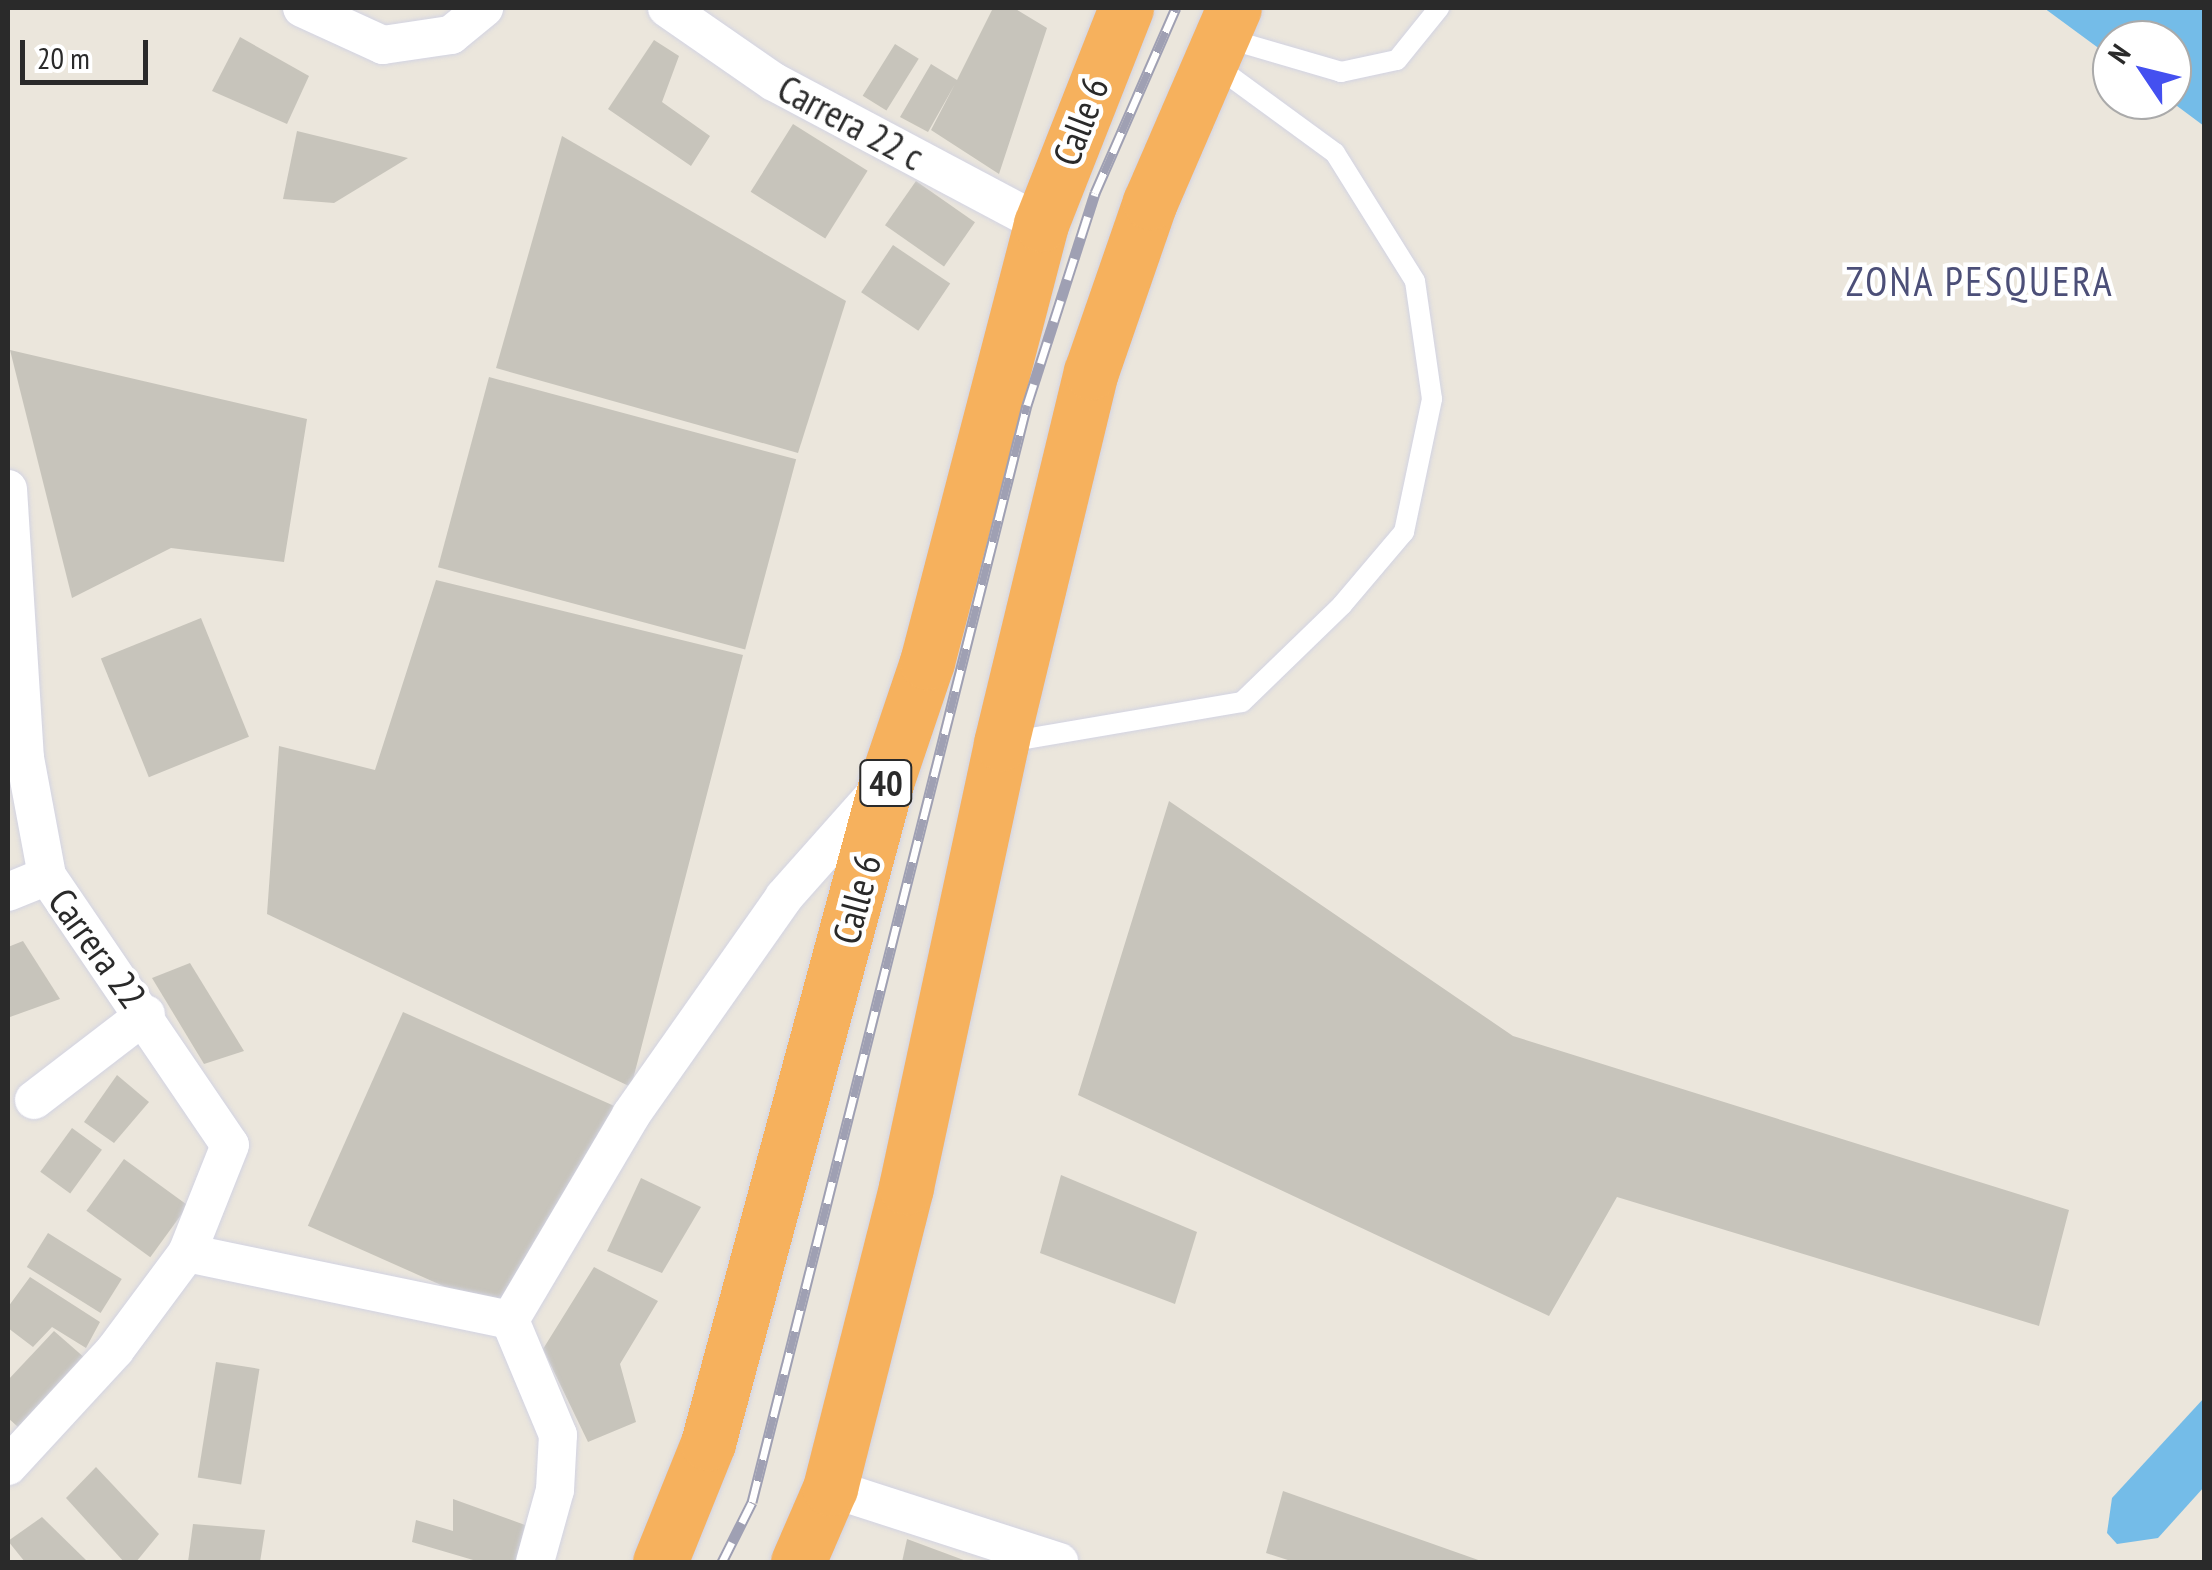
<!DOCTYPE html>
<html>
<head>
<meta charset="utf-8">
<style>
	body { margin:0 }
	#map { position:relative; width:2212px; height:1570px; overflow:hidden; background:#ebe6dc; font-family:"PT Sans Narrow",sans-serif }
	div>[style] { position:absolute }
	.water>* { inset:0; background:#74bce8 }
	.building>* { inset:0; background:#c7c4bb; transform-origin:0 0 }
	.roads { filter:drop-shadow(0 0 2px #d2d3e2) drop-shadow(0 0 2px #d2d3e2) }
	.lane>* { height:20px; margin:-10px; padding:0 10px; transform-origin:10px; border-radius:10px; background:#fff }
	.street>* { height:38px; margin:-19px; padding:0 19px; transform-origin:19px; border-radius:19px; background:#fff }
	.highway>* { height:55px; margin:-27.5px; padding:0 27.5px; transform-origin:27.5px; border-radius:27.5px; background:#f6b15d }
	.rail>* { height:11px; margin-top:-5.5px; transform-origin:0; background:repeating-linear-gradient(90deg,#fff 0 22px,#9fa0b3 0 44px); box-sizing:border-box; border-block:2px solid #9fa0b3 }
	span { translate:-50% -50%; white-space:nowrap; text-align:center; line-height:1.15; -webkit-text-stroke:9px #fff; paint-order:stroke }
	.shield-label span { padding:2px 8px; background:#fff; border:2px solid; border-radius:8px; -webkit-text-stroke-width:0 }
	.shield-label { font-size:35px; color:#2a2a2a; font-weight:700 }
	.street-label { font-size:38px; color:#2a2a2a }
	.neighbourhood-label { font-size:40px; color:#4c4f78; letter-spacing:2.5px }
	.frame { position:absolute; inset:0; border:10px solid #2a2a2a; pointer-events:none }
	.north { position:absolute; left:2092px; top:20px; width:100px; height:100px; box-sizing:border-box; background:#fff; border:2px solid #aaa; border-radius:50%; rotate:305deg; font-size:28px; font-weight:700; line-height:40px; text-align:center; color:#2a2a2a }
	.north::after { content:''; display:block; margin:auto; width:35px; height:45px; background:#4450f0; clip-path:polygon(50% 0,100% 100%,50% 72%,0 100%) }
	.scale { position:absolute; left:20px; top:40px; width:128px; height:45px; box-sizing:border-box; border:5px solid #2a2a2a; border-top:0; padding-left:12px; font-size:30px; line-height:35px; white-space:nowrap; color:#2a2a2a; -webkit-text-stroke:8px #fff; paint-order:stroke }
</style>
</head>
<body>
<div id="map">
	<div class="water">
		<i style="clip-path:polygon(2044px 8px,2204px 8px,2204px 126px,2169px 100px,2172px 40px,2112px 40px,2112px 58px)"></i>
		<i style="clip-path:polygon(2204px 1398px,2204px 1487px,2158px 1538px,2117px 1544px,2107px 1533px,2112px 1498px)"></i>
	</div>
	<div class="building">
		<i style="clip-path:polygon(993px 8px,1014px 8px,1047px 28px,999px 174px,931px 130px,955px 84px,928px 132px,900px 117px,931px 64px,957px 80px)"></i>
		<i style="clip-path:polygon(240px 37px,309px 76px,287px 124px,212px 91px)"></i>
		<i style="clip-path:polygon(654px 40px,679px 56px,662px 102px,710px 136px,691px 166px,608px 109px)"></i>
		<i style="left:895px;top:44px;width:28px;height:61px;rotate:32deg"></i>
		<i style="left:793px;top:124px;width:88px;height:80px;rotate:32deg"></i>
		<i style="clip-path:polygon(297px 131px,408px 158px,334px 203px,283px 199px)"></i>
		<i style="clip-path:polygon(562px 136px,846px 301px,798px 453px,496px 368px)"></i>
		<i style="left:916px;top:181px;width:72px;height:54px;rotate:35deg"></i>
		<i style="left:893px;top:245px;width:69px;height:57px;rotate:34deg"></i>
		<i style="clip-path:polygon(10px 350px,307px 419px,284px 562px,171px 548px,72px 598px)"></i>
		<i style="left:489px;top:377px;width:318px;height:197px;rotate:15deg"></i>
		<i style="clip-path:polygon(436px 580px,743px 655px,631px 1087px,267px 914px,279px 746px,375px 770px)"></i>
		<i style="left:201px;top:618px;width:128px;height:108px;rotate:68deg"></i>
		<i style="clip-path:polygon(1169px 801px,1513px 1036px,2069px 1210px,2039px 1326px,1617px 1197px,1549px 1316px,1078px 1095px)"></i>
		<i style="clip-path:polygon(23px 941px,60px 999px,10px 1017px,8px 947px)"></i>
		<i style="clip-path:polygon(190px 963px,244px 1051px,204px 1064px,152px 978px)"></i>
		<i style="left:403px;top:1012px;width:235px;height:234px;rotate:24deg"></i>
		<i style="clip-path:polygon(117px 1075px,149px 1102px,114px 1143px,84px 1122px)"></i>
		<i style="left:72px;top:1128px;width:37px;height:54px;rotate:36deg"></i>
		<i style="left:124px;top:1159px;width:79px;height:64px;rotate:36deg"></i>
		<i style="clip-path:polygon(1061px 1175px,1197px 1232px,1175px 1304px,1040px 1253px)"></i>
		<i style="clip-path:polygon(641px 1178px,701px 1207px,662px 1273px,607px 1251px)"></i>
		<i style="left:48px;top:1233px;width:87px;height:40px;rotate:32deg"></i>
		<i style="clip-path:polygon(594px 1267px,658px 1301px,620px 1364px,636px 1422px,588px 1442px,543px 1349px)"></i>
		<i style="clip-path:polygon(30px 1277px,100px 1322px,86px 1348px,52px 1327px,33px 1347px,8px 1328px,8px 1307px)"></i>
		<i style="clip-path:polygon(54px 1331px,94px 1366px,27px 1435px,8px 1418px,8px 1380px)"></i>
		<i style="left:216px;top:1362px;width:44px;height:117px;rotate:9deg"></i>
		<i style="clip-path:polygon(96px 1467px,159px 1534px,136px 1562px,124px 1562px,66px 1498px)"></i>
		<i style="clip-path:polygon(1283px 1491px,1484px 1562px,1294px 1562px,1266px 1553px)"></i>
		<i style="clip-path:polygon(453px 1499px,525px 1525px,516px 1562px,480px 1562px,412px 1542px,416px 1520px,453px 1531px)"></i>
		<i style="clip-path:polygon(42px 1517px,88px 1562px,25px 1562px,8px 1541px)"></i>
		<i style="clip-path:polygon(193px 1524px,265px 1530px,260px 1562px,188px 1562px)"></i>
		<i style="clip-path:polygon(907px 1539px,969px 1562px,902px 1562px)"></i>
	</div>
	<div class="roads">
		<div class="lane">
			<i style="left:1225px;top:38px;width:121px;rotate:16.3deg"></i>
			<i style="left:1341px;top:72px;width:57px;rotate:-12.1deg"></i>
			<i style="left:1397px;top:60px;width:67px;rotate:-51.1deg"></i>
			<i style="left:1008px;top:742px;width:237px;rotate:-9.7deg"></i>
			<i style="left:1242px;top:702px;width:139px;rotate:-44.1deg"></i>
			<i style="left:1342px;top:605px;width:96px;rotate:-49.7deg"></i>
			<i style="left:1404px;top:532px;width:136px;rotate:-78.1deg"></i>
			<i style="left:1432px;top:399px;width:119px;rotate:-98.2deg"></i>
			<i style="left:1415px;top:281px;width:151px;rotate:-122deg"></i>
			<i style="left:1335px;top:153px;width:152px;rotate:-143.8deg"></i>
		</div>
		<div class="street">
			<i style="left:302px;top:8px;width:89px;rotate:24.6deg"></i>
			<i style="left:383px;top:45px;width:69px;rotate:-8.4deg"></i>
			<i style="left:451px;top:35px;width:43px;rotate:-39.3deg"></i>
			<i style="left:667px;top:8px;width:130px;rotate:34.7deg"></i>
			<i style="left:774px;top:82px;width:302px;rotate:28deg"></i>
			<i style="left:8px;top:489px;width:270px;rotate:86.4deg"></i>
			<i style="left:25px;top:758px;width:120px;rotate:79.4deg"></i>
			<i style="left:47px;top:876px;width:325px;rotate:55.8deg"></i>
			<i style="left:230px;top:1145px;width:116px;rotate:111.7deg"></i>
			<i style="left:187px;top:1253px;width:121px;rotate:126.6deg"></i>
			<i style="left:115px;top:1350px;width:158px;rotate:132.7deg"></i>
			<i style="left:8px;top:892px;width:42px;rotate:-22.3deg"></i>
			<i style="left:34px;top:1100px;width:141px;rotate:-37.5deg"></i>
			<i style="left:187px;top:1253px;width:330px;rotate:11.7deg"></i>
			<i style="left:830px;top:1488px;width:241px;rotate:17.9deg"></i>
			<i style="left:535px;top:1562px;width:75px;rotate:-74.5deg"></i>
			<i style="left:555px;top:1490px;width:55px;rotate:-86.9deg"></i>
			<i style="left:558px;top:1435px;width:125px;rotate:-112.7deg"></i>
			<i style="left:510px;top:1320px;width:238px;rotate:-59.4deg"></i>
			<i style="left:631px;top:1115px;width:266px;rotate:-54.9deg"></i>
			<i style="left:784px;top:897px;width:143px;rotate:-48.4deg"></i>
		</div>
		<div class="highway">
			<i style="left:660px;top:1562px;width:128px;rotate:-68deg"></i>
			<i style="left:708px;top:1443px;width:687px;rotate:-74.89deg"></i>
			<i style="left:887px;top:780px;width:125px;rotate:-71.3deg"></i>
			<i style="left:927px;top:662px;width:453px;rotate:-75.4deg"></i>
			<i style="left:1041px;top:224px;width:232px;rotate:-68.5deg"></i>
			<i style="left:798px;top:1562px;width:81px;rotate:-66.6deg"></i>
			<i style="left:830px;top:1488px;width:310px;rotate:-75.8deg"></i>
			<i style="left:906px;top:1187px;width:454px;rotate:-77.9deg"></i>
			<i style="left:1001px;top:743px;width:382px;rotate:-76.4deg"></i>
			<i style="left:1091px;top:372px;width:180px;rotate:-70.9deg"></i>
			<i style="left:1150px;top:202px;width:211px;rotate:-66.6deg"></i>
		</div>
	</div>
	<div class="rail">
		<i style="left:722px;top:1562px;width:67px;rotate:-63.4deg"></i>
		<i style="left:752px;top:1502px;width:1131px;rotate:-75.93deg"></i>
		<i style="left:1027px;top:405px;width:223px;rotate:-72.2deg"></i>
		<i style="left:1095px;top:193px;width:202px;rotate:-66.4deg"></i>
	</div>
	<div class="shield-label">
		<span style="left:886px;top:783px">40</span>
	</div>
	<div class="street-label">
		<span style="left:1080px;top:121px;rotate:-69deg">Calle 6</span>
		<span style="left:851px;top:122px;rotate:28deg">Carrera 22 c</span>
		<span style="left:856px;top:899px;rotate:-75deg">Calle 6</span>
		<span style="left:98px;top:948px;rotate:54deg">Carrera 22</span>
	</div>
	<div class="neighbourhood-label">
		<span style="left:1980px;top:281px">ZONA PESQUERA</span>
	</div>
	<div class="frame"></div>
	<div class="north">N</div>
	<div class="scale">20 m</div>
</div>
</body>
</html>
